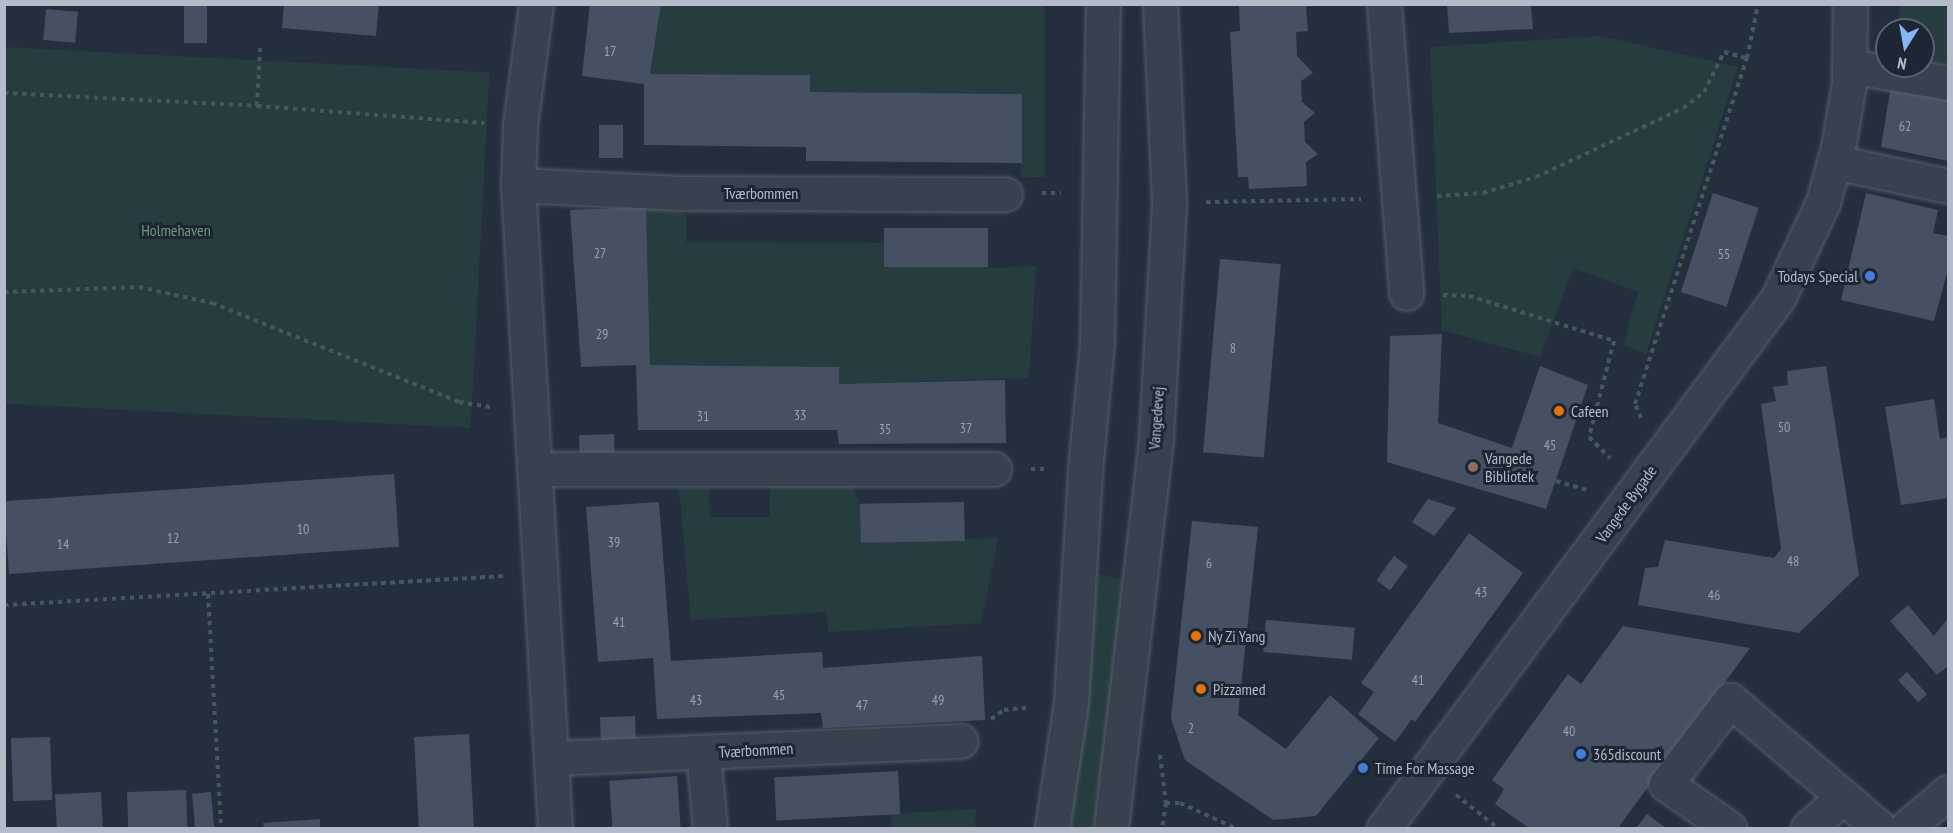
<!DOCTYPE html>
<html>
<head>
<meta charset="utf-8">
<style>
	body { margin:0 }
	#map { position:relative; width:1953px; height:833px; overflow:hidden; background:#242f3e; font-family:"PT Sans Narrow",sans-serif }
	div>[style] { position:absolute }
	.green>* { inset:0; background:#263c3f; transform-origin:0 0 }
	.building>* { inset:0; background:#455162; transform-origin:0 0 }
	.path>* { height:4px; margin-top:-2px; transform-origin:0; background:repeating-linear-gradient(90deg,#44595c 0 4.5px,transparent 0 9px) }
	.roads { filter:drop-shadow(0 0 2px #565f6c) drop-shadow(0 0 2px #565f6c) }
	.minor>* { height:33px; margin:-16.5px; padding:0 16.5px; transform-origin:16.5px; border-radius:16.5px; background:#38414e }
	.dots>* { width:16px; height:16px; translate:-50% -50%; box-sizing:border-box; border:3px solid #1d2633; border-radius:50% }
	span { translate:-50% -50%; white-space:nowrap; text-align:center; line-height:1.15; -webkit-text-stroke:6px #1d2633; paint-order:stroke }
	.number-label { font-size:14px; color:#98a1af }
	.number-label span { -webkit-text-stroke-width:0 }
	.street-label { font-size:16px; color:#b4bcc9 }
	.park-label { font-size:16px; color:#6b9a76 }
	.poi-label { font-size:16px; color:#b4bcc9 }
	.right { translate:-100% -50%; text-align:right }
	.left { translate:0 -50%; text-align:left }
	.frame { position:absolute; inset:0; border:6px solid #b4bcc9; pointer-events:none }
	.north { position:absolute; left:1875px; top:18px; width:60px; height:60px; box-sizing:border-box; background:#1d2633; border:2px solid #59626f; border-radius:50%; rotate:191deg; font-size:16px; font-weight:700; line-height:24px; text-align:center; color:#b4bcc9 }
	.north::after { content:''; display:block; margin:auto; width:21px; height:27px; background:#8ab4f8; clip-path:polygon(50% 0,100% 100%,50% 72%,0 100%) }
</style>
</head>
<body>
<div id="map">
	<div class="green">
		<i style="clip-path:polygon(661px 5px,1045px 5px,1045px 177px,1021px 177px,1022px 94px,810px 92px,809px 75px,650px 74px)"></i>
		<i style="clip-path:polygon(1899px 5px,1948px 5px,1948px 64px,1923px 59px,1923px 30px,1898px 30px)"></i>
		<i style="clip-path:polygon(1600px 36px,1738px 67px,1646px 354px,1623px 345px,1638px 292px,1573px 268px,1540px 357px,1442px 330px,1430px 47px)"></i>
		<i style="left:5px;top:47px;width:485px;height:356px;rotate:3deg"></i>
		<i style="clip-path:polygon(646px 207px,686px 214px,686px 242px,884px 243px,988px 268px,1036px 266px,1029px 378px,839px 384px,839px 367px,650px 365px)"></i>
		<i style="clip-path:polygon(852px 486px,860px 505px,861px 543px,998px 538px,981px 623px,829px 632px,826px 612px,691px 620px,679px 488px,709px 488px,710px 517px,770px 517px,770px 487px)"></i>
		<i style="clip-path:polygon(1098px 574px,1123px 580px,1101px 783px,1094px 828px,1068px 828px)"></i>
		<i style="clip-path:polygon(976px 809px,975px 828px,892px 828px,890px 814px)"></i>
	</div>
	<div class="building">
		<i style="left:184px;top:4px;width:23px;height:39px"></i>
		<i style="clip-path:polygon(284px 4px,379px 4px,376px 36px,282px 28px)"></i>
		<i style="clip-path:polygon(590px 4px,661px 4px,650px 74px,810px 75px,810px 92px,1022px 94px,1022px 163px,806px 161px,806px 147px,644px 145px,644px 84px,582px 76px)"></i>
		<i style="clip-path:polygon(1447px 4px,1531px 4px,1533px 29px,1449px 33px)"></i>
		<i style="clip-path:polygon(1239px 5px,1315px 5px,1306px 7px,1308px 31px,1296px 32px,1297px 56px,1313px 73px,1301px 81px,1302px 102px,1315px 113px,1304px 122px,1305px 142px,1318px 154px,1306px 162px,1307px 186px,1249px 189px,1248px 177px,1238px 177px,1230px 32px,1240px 31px)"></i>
		<i style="left:46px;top:9px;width:32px;height:31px;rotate:5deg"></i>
		<i style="clip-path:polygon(1892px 79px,1948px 90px,1948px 161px,1881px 147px)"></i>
		<i style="left:599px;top:125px;width:24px;height:33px"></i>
		<i style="left:1713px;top:193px;width:48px;height:104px;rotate:18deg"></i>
		<i style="clip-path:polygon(1866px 193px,1938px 210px,1933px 233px,1948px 236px,1948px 269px,1934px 321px,1841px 300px)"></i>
		<i style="clip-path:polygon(646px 207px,650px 365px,839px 367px,839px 384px,1005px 380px,1006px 443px,839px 444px,837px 430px,638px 430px,636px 365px,581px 367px,570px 210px)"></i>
		<i style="left:884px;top:228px;width:104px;height:39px"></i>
		<i style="left:1220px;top:259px;width:61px;height:194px;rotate:5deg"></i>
		<i style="clip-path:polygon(1442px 334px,1438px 423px,1512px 448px,1540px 366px,1588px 385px,1546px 509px,1387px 462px,1390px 336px)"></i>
		<i style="clip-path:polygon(1826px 366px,1859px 575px,1799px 633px,1638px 605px,1645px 568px,1658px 567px,1665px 540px,1774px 558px,1781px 549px,1761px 404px,1776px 401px,1773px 387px,1788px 385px,1787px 371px)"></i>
		<i style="clip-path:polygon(1934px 399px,1940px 439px,1948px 437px,1948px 498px,1901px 505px,1885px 407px)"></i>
		<i style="left:614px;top:434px;width:23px;height:35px;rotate:88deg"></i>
		<i style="left:394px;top:474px;width:73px;height:391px;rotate:86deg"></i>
		<i style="clip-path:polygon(1428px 499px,1456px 508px,1434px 536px,1412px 522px)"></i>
		<i style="clip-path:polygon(659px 502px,671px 661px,822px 652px,823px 668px,982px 656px,985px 720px,823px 728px,821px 713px,657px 719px,653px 658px,598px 662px,586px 507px)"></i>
		<i style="left:964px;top:502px;width:39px;height:104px;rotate:89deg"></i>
		<i style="clip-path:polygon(1192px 521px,1258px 527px,1238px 715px,1286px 749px,1330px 695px,1379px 738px,1316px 816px,1273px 820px,1185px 760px,1171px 718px)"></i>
		<i style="clip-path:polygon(1469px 533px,1523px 573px,1415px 722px,1412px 719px,1395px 742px,1358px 714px,1374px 692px,1361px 683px)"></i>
		<i style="left:1394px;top:556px;width:17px;height:30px;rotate:36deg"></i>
		<i style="clip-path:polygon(1908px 605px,1934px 636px,1948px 618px,1948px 666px,1937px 675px,1890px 621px)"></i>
		<i style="left:1266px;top:620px;width:89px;height:32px;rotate:5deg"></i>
		<i style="clip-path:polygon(1623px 626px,1750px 648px,1618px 828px,1529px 828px,1495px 804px,1504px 789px,1492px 780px,1568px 674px,1581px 684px)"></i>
		<i style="left:1907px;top:672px;width:30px;height:12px;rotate:48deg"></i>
		<i style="left:635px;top:716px;width:26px;height:35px;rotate:88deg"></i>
		<i style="left:469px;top:734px;width:94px;height:55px;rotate:87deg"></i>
		<i style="left:50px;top:737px;width:63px;height:39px;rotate:88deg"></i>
		<i style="left:898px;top:771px;width:43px;height:124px;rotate:87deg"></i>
		<i style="left:677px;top:776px;width:52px;height:68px;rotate:86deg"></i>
		<i style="left:186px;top:790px;width:38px;height:59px;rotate:88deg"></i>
		<i style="left:101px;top:792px;width:36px;height:46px;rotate:87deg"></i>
		<i style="left:211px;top:792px;width:36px;height:19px;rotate:85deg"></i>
		<i style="clip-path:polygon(1647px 814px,1666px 828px,1636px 828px)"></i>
		<i style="clip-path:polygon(320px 819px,320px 828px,264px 828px,263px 823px)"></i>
	</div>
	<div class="path">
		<i style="left:4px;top:93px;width:253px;rotate:2.9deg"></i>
		<i style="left:257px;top:106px;width:228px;rotate:4.3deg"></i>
		<i style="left:257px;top:106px;width:58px;rotate:-87deg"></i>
		<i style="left:1042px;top:193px;width:19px"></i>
		<i style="left:1437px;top:196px;width:46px;rotate:-3.7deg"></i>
		<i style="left:1483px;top:193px;width:55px;rotate:-16.8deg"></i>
		<i style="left:1536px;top:177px;width:162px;rotate:-25.1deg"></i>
		<i style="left:1683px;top:108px;width:26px;rotate:-37deg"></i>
		<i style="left:1704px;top:92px;width:45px;rotate:-63.4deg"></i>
		<i style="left:1724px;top:52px;width:24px;rotate:15deg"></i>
		<i style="left:1206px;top:202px;width:155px;rotate:-1.1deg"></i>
		<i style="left:4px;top:292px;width:135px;rotate:-2.1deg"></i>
		<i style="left:139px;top:287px;width:75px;rotate:12.4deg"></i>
		<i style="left:212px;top:303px;width:266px;rotate:21.8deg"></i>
		<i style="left:459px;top:402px;width:33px;rotate:9deg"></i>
		<i style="left:1443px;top:295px;width:26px;rotate:2deg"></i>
		<i style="left:1469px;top:296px;width:152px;rotate:17.2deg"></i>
		<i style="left:1614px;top:341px;width:99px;rotate:104.6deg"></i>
		<i style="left:1589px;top:437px;width:30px;rotate:45deg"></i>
		<i style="left:1641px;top:418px;width:15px;rotate:-113deg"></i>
		<i style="left:1635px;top:404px;width:364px;rotate:-72.1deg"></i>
		<i style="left:1747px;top:58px;width:55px;rotate:-78.5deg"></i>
		<i style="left:1031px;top:469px;width:16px"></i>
		<i style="left:1556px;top:481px;width:32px;rotate:16deg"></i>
		<i style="left:208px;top:594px;width:234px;rotate:86.8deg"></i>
		<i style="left:4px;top:605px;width:501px;rotate:-3.32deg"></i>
		<i style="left:991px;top:719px;width:16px;rotate:-35deg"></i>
		<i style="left:1004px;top:710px;width:27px;rotate:-6deg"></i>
		<i style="left:1160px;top:755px;width:48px;rotate:82.9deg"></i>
		<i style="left:1166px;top:803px;width:25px;rotate:99deg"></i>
		<i style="left:1456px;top:795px;width:53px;rotate:38.2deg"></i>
		<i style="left:1166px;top:803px;width:14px"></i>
		<i style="left:1180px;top:803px;width:60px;rotate:24.4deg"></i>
	</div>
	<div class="roads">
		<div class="minor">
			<i style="left:536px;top:4px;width:123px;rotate:97.5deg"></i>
			<i style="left:520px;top:126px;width:59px;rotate:91.9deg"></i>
			<i style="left:518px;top:185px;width:644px;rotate:86.71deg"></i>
			<i style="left:1384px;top:4px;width:290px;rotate:85.6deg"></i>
			<i style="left:1849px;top:66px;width:100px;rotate:9.7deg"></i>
			<i style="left:1834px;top:162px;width:116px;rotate:11.9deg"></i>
			<i style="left:518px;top:185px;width:162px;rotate:2.8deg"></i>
			<i style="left:680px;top:193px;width:325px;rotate:0.2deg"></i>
			<i style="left:535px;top:469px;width:459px"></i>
			<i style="left:703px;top:752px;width:76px;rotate:84.7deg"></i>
			<i style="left:552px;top:758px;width:409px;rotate:-2.4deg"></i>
			<i style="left:1052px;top:828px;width:127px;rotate:-81.4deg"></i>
			<i style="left:1071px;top:702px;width:232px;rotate:-86.5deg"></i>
			<i style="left:1085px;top:470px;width:128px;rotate:-84.6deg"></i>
			<i style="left:1097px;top:343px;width:339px;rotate:-89deg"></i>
			<i style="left:1111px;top:828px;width:394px;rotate:-83.4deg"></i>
			<i style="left:1156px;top:437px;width:235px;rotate:-86.8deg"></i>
			<i style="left:1169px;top:202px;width:198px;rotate:-92.6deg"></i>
			<i style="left:1384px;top:828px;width:660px;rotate:-53.37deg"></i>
			<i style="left:1778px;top:298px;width:106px;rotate:-64.9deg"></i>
			<i style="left:1823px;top:202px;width:56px;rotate:-74.5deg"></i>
			<i style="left:1838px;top:148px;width:66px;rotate:-80.4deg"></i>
			<i style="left:1849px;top:83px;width:79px;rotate:-89.3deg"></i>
			<i style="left:1729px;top:828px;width:77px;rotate:-145.1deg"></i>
			<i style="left:1666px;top:784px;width:106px;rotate:-52.7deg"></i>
			<i style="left:1730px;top:700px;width:197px;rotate:40.5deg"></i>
			<i style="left:1808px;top:828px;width:47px;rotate:-41.5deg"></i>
			<i style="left:1906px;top:828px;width:55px;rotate:-40.6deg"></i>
		</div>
	</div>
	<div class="dots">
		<i style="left:1870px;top:276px;background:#3f7fe0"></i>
		<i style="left:1559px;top:411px;background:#e8710a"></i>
		<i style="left:1473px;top:467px;background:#8d6e63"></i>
		<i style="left:1196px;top:636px;background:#e8710a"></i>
		<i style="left:1201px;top:689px;background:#e8710a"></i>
		<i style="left:1581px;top:754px;background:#3f7fe0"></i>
		<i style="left:1363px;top:768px;background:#3f7fe0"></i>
	</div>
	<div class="number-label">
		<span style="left:610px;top:51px">17</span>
		<span style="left:1905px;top:126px">62</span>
		<span style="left:600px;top:253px">27</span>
		<span style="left:1724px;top:254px">55</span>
		<span style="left:602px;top:334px">29</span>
		<span style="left:1233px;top:348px">8</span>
		<span style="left:800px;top:415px">33</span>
		<span style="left:703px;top:416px">31</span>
		<span style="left:1784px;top:427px">50</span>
		<span style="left:966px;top:428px">37</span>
		<span style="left:885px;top:429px">35</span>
		<span style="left:1550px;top:445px">45</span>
		<span style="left:303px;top:529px">10</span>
		<span style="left:173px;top:538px">12</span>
		<span style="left:614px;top:542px">39</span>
		<span style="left:63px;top:544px">14</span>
		<span style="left:1793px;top:561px">48</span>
		<span style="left:1209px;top:563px">6</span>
		<span style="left:1481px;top:592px">43</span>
		<span style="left:1714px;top:595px">46</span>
		<span style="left:619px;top:622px">41</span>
		<span style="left:1418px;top:680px">41</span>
		<span style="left:779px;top:695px">45</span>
		<span style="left:696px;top:700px">43</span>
		<span style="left:938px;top:700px">49</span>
		<span style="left:862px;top:705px">47</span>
		<span style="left:1191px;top:728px">2</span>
		<span style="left:1569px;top:731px">40</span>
	</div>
	<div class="street-label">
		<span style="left:761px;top:193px">Tværbommen</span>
		<span style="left:1156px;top:418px;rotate:-86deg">Vangedevej</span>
		<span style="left:1626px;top:504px;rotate:-54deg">Vangede Bygade</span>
		<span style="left:756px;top:750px;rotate:-3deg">Tværbommen</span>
	</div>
	<div class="park-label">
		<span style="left:176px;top:230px">Holmehaven</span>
	</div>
	<div class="poi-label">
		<span class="right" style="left:1858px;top:276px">Todays Special</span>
		<span class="left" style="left:1571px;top:411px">Cafeen</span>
		<span class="left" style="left:1485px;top:467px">Vangede<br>Bibliotek</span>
		<span class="left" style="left:1208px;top:636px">Ny Zi Yang</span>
		<span class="left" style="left:1213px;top:689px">Pizzamed</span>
		<span class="left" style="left:1593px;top:754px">365discount</span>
		<span class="left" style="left:1375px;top:768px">Time For Massage</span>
	</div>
	<div class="frame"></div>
	<div class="north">N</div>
</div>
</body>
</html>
